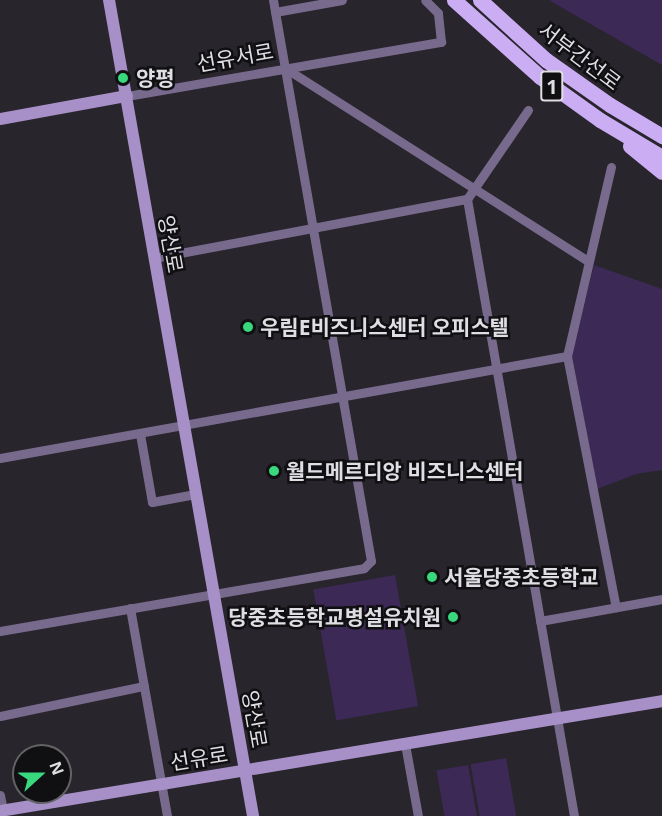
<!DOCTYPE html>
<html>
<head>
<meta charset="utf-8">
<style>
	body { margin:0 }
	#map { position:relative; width:662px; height:816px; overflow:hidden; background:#28252c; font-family:"Open Sans","Noto Sans KR",sans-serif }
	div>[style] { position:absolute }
	.green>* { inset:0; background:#3d2955; transform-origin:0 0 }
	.street>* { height:9px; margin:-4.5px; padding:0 4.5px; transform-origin:4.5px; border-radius:4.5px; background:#786a8d }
	.secondary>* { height:12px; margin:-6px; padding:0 6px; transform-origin:6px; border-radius:6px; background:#a790c7 }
	.primary>* { height:15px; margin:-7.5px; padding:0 7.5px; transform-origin:7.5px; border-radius:7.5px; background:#cbadf4 }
	.dots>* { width:16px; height:16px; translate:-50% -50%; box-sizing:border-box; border:3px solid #100f12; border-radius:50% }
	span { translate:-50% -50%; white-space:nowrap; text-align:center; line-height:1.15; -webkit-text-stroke:5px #100f12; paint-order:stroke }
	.shield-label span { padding:2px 4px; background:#100f12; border:2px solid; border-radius:4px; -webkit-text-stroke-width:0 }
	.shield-label { font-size:20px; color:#dfdee2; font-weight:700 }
	.street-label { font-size:21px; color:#dfdee2 }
	.poi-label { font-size:21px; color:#dfdee2; font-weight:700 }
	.left { translate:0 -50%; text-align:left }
	.right { translate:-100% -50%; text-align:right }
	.north { position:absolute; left:12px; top:744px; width:60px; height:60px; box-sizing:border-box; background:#100f12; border:2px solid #636265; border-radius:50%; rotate:69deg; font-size:16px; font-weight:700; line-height:24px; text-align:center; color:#dfdee2 }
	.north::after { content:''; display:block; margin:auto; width:21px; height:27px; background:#39d87f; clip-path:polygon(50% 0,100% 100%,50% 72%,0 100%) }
</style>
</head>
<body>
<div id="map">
	<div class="green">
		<i style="clip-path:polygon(550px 0,662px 0,662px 65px,552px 2px)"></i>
		<i style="clip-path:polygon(594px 265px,662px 289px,662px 470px,636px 474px,597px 489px,572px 355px)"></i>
		<i style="left:395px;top:575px;width:133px;height:83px;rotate:80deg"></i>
		<i style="left:506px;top:758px;width:59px;height:36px;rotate:80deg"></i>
		<i style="left:468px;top:765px;width:52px;height:32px;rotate:80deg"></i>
	</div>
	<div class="street">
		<i style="left:275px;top:12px;width:68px;rotate:-10.2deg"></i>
		<i style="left:285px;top:68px;width:359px;rotate:32.5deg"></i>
		<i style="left:127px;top:96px;width:319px;rotate:-9.8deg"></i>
		<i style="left:441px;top:42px;width:29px;rotate:-96deg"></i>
		<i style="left:438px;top:13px;width:18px;rotate:-135deg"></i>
		<i style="left:528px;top:110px;width:108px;rotate:124.4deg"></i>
		<i style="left:467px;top:199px;width:626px;rotate:80.16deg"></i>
		<i style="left:611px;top:167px;width:194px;rotate:103.1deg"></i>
		<i style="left:567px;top:356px;width:256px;rotate:79deg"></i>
		<i style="left:154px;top:258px;width:319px;rotate:-10.7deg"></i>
		<i style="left:140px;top:434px;width:69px;rotate:80deg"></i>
		<i style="left:152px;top:502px;width:44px;rotate:-10.5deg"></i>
		<i style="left:0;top:458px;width:576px;rotate:-10.2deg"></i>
		<i style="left:130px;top:608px;width:211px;rotate:79.9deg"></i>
		<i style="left:540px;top:621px;width:124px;rotate:-10.2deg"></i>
		<i style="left:0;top:631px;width:369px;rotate:-9.8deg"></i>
		<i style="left:364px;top:568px;width:10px;rotate:-45deg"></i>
		<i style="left:371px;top:561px;width:569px;rotate:-99.91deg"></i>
		<i style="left:0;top:716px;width:147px;rotate:-11.8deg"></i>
		<i style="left:405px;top:744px;width:73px;rotate:79.8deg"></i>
		<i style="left:0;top:795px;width:15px;rotate:79deg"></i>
	</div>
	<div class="secondary">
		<i style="left:109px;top:0;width:829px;rotate:79.99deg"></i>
		<i style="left:0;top:119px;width:129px;rotate:-10.3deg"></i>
		<i style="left:0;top:811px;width:671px;rotate:-9.43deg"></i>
	</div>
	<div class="primary">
		<i style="left:454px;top:0;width:115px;rotate:41.8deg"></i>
		<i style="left:540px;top:77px;width:74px;rotate:35.6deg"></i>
		<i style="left:600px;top:120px;width:72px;rotate:30.8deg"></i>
		<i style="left:480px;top:0;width:89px;rotate:42.3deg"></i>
		<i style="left:546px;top:60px;width:78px;rotate:35.1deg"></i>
		<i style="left:610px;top:105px;width:61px;rotate:30.8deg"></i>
		<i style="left:630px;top:146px;width:41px;rotate:39.1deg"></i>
	</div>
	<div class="dots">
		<i style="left:123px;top:78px;background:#39d87f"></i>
		<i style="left:248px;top:327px;background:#39d87f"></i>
		<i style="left:274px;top:471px;background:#39d87f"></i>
		<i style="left:432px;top:577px;background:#39d87f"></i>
		<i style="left:453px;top:617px;background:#39d87f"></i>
	</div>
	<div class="shield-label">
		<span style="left:552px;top:86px">1</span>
	</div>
	<div class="street-label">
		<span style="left:580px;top:56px;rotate:37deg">서부간선로</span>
		<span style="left:235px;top:57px;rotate:-10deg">선유서로</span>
		<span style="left:171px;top:244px;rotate:80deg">양산로</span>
		<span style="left:255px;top:719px;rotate:80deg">양산로</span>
		<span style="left:199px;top:758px;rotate:-9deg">선유로</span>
	</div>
	<div class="poi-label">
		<span class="left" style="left:136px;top:78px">양평</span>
		<span class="left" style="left:260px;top:327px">우림E비즈니스센터 오피스텔</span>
		<span class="left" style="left:286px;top:471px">월드메르디앙 비즈니스센터</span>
		<span class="left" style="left:444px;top:577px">서울당중초등학교</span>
		<span class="right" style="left:441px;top:617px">당중초등학교병설유치원</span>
	</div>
	<div class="north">N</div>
</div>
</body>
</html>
